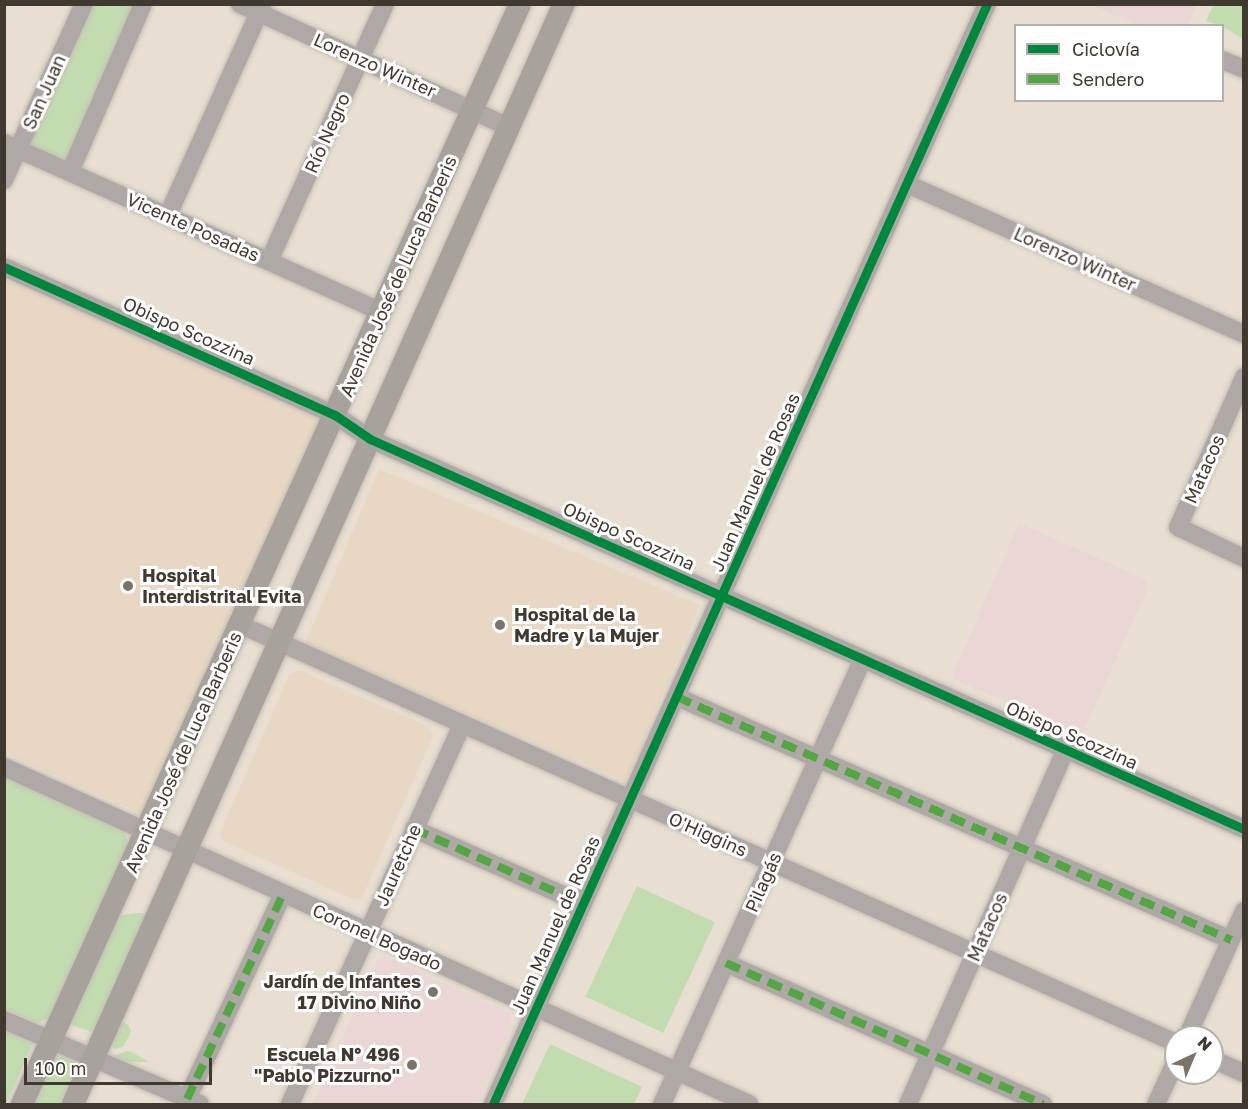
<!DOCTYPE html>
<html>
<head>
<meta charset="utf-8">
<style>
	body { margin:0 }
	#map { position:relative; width:1248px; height:1109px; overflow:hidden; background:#e8dfd2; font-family:"Golos Text",sans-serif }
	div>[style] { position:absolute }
	.built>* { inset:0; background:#e8d8c3; transform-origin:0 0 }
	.education>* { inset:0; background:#ead7d5 }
	.green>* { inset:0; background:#c2dcb0; transform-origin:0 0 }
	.roads { filter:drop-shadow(0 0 2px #c5bdb3) drop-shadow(0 0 2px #c5bdb3) }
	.minor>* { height:18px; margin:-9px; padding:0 9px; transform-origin:9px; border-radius:9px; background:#aea9a7 }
	.major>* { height:22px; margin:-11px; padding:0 11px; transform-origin:11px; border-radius:11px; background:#a7a29c }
	.quiet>* { height:8px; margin-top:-4px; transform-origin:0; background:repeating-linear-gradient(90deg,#54a644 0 15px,transparent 0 23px) }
	.cycleway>* { height:9px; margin:-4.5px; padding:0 4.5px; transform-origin:4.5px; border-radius:4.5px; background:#00873e }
	.dots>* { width:16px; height:16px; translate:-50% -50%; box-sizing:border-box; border:3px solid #fff; border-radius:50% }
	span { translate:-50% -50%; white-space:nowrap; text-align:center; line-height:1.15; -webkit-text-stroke:6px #fff; paint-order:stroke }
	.street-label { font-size:18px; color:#403930 }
	.poi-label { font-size:18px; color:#403930; font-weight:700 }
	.left { translate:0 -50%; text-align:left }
	.right { translate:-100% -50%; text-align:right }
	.frame { position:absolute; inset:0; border:6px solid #403930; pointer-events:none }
	.legend { position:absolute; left:1014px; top:24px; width:210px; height:78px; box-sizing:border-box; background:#fff; border:2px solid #b3b0ac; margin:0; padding:8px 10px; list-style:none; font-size:18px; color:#403930 }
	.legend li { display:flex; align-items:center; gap:12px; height:30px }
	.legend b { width:30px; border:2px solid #b3b0ac }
	.north { position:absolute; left:1164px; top:1025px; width:60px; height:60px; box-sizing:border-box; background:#fff; border:2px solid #b3b0ac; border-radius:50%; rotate:44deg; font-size:16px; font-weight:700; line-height:24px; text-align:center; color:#403930 }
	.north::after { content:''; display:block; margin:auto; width:21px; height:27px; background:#7b7369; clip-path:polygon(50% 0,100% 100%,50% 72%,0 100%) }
	.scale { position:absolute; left:24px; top:1058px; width:188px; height:27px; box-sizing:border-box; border:3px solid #403930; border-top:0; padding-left:8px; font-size:18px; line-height:21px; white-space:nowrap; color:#403930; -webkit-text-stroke:4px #fff; paint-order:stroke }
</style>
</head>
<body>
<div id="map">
	<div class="built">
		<i style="clip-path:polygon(5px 270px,324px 413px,144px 815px,5px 753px)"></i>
		<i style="left:379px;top:469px;width:349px;height:191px;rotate:23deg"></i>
		<i style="clip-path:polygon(298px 670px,428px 726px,433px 736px,362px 898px,355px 900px,223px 841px,220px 832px,289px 675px)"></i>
	</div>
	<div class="education">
		<i style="clip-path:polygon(1091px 5px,1197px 5px,1187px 26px,1137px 25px)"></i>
		<i style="clip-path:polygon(1019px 523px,1145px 579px,1148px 588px,1082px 735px,951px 678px)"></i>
		<i style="clip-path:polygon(384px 956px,510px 1013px,512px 1025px,477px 1104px,312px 1104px,377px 960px)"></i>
	</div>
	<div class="green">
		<i style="clip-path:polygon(1214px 4px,1243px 5px,1243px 39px,1222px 26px,1206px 21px)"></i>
		<i style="clip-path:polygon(93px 5px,135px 5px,68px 160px,29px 146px)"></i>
		<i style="clip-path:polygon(5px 774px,124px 826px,128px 843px,50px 1018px,37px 1023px,5px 1009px)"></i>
		<i style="left:637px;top:886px;width:86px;height:122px;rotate:25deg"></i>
		<i style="clip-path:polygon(138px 913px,151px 914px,121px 975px,113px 982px,121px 1021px,129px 1025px,131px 1032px,123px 1047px,115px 1049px,97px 1034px,69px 1024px,116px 916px)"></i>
		<i style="clip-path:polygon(5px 1030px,33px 1043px,6px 1104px,4px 1104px)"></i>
		<i style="clip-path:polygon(550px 1044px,642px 1087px,634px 1104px,522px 1104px)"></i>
		<i style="clip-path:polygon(51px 1051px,84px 1062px,73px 1104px,26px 1104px)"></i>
		<i style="clip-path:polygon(128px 1051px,135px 1054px,149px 1062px,127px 1062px,113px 1056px)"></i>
	</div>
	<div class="roads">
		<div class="minor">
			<i style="left:240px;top:4px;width:296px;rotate:24.6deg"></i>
			<i style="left:1222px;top:60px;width:24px;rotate:22deg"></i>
			<i style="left:4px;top:143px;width:413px;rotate:24.1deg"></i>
			<i style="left:70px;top:172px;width:183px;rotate:-66.5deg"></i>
			<i style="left:4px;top:180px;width:193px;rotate:-65.6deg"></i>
			<i style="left:907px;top:184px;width:369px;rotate:24deg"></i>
			<i style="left:168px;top:215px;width:231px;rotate:-65.8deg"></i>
			<i style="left:269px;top:261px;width:282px;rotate:-65.7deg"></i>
			<i style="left:4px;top:267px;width:363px;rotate:24.1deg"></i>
			<i style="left:335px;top:415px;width:42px;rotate:34.4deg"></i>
			<i style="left:370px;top:439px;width:957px;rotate:24.05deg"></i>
			<i style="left:1244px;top:377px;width:164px;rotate:113.7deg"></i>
			<i style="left:1178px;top:527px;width:73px;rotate:25.2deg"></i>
			<i style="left:241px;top:625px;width:1024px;rotate:24.09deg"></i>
			<i style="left:677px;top:697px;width:605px;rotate:23.68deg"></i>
			<i style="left:4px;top:767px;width:818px;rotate:24.34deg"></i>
			<i style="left:414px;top:829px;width:185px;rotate:23.9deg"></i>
			<i style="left:726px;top:963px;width:347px;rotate:24deg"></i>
			<i style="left:4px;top:1020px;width:213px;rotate:23.2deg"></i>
			<i style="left:1187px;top:1037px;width:138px;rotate:-65.7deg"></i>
			<i style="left:1212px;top:1059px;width:35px;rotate:24deg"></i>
			<i style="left:187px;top:1099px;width:226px;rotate:-64.9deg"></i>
			<i style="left:290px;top:1104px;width:417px;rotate:-65.6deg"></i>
			<i style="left:493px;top:1104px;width:1206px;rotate:-65.82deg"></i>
			<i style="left:662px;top:1104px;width:488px;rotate:-65.7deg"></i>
			<i style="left:908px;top:1104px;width:389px;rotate:-66deg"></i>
			<i style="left:1156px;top:1104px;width:47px;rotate:-65.1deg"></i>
		</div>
		<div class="major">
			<i style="left:22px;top:1104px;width:1207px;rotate:-65.64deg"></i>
			<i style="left:73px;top:1104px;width:1205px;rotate:-65.95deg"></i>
		</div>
	</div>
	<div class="quiet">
		<i style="left:677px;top:697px;width:605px;rotate:23.68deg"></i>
		<i style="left:414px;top:829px;width:185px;rotate:23.9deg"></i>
		<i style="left:726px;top:963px;width:347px;rotate:24deg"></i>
		<i style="left:187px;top:1099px;width:226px;rotate:-64.9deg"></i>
	</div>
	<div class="cycleway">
		<i style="left:4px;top:267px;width:363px;rotate:24.1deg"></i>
		<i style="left:335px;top:415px;width:42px;rotate:34.4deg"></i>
		<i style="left:370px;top:439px;width:957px;rotate:24.05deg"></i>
		<i style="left:493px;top:1104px;width:1206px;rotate:-65.82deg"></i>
	</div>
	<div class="dots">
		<i style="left:128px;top:586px;background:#7b7369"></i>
		<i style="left:500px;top:625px;background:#7b7369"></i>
		<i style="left:433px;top:992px;background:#7b7369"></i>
		<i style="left:412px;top:1065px;background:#7b7369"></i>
	</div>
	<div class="street-label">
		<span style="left:375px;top:65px;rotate:24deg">Lorenzo Winter</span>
		<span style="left:44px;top:92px;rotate:-66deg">San Juan</span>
		<span style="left:327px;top:133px;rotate:-66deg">Río Negro</span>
		<span style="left:193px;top:227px;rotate:24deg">Vicente Posadas</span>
		<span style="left:1075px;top:259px;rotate:24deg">Lorenzo Winter</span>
		<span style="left:398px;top:276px;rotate:-66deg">Avenida José de Luca Barberis</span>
		<span style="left:189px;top:331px;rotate:24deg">Obispo Scozzina</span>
		<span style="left:1204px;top:469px;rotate:-66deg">Matacos</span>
		<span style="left:755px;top:482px;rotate:-66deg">Juan Manuel de Rosas</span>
		<span style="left:629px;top:536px;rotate:24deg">Obispo Scozzina</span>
		<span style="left:1072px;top:735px;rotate:24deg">Obispo Scozzina</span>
		<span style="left:183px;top:752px;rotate:-66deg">Avenida José de Luca Barberis</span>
		<span style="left:708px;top:834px;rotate:24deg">O'Higgins</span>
		<span style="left:398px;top:865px;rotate:-66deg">Jauretche</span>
		<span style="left:763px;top:882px;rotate:-66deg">Pilagás</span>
		<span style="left:555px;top:925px;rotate:-66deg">Juan Manuel de Rosas</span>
		<span style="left:987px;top:927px;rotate:-66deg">Matacos</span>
		<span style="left:377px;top:937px;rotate:24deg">Coronel Bogado</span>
	</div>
	<div class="poi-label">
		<span class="left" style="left:142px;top:586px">Hospital<br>Interdistrital Evita</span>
		<span class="left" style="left:514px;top:625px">Hospital de la<br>Madre y la Mujer</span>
		<span class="right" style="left:421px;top:992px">Jardín de Infantes<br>17 Divino Niño</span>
		<span class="right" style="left:400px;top:1065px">Escuela N° 496<br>"Pablo Pizzurno"</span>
	</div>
	<div class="frame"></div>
	<ul class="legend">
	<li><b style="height:8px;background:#00873e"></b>Ciclovía</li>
	<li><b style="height:8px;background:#54a644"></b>Sendero</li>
	</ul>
	<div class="north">N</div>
	<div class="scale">100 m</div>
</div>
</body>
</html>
